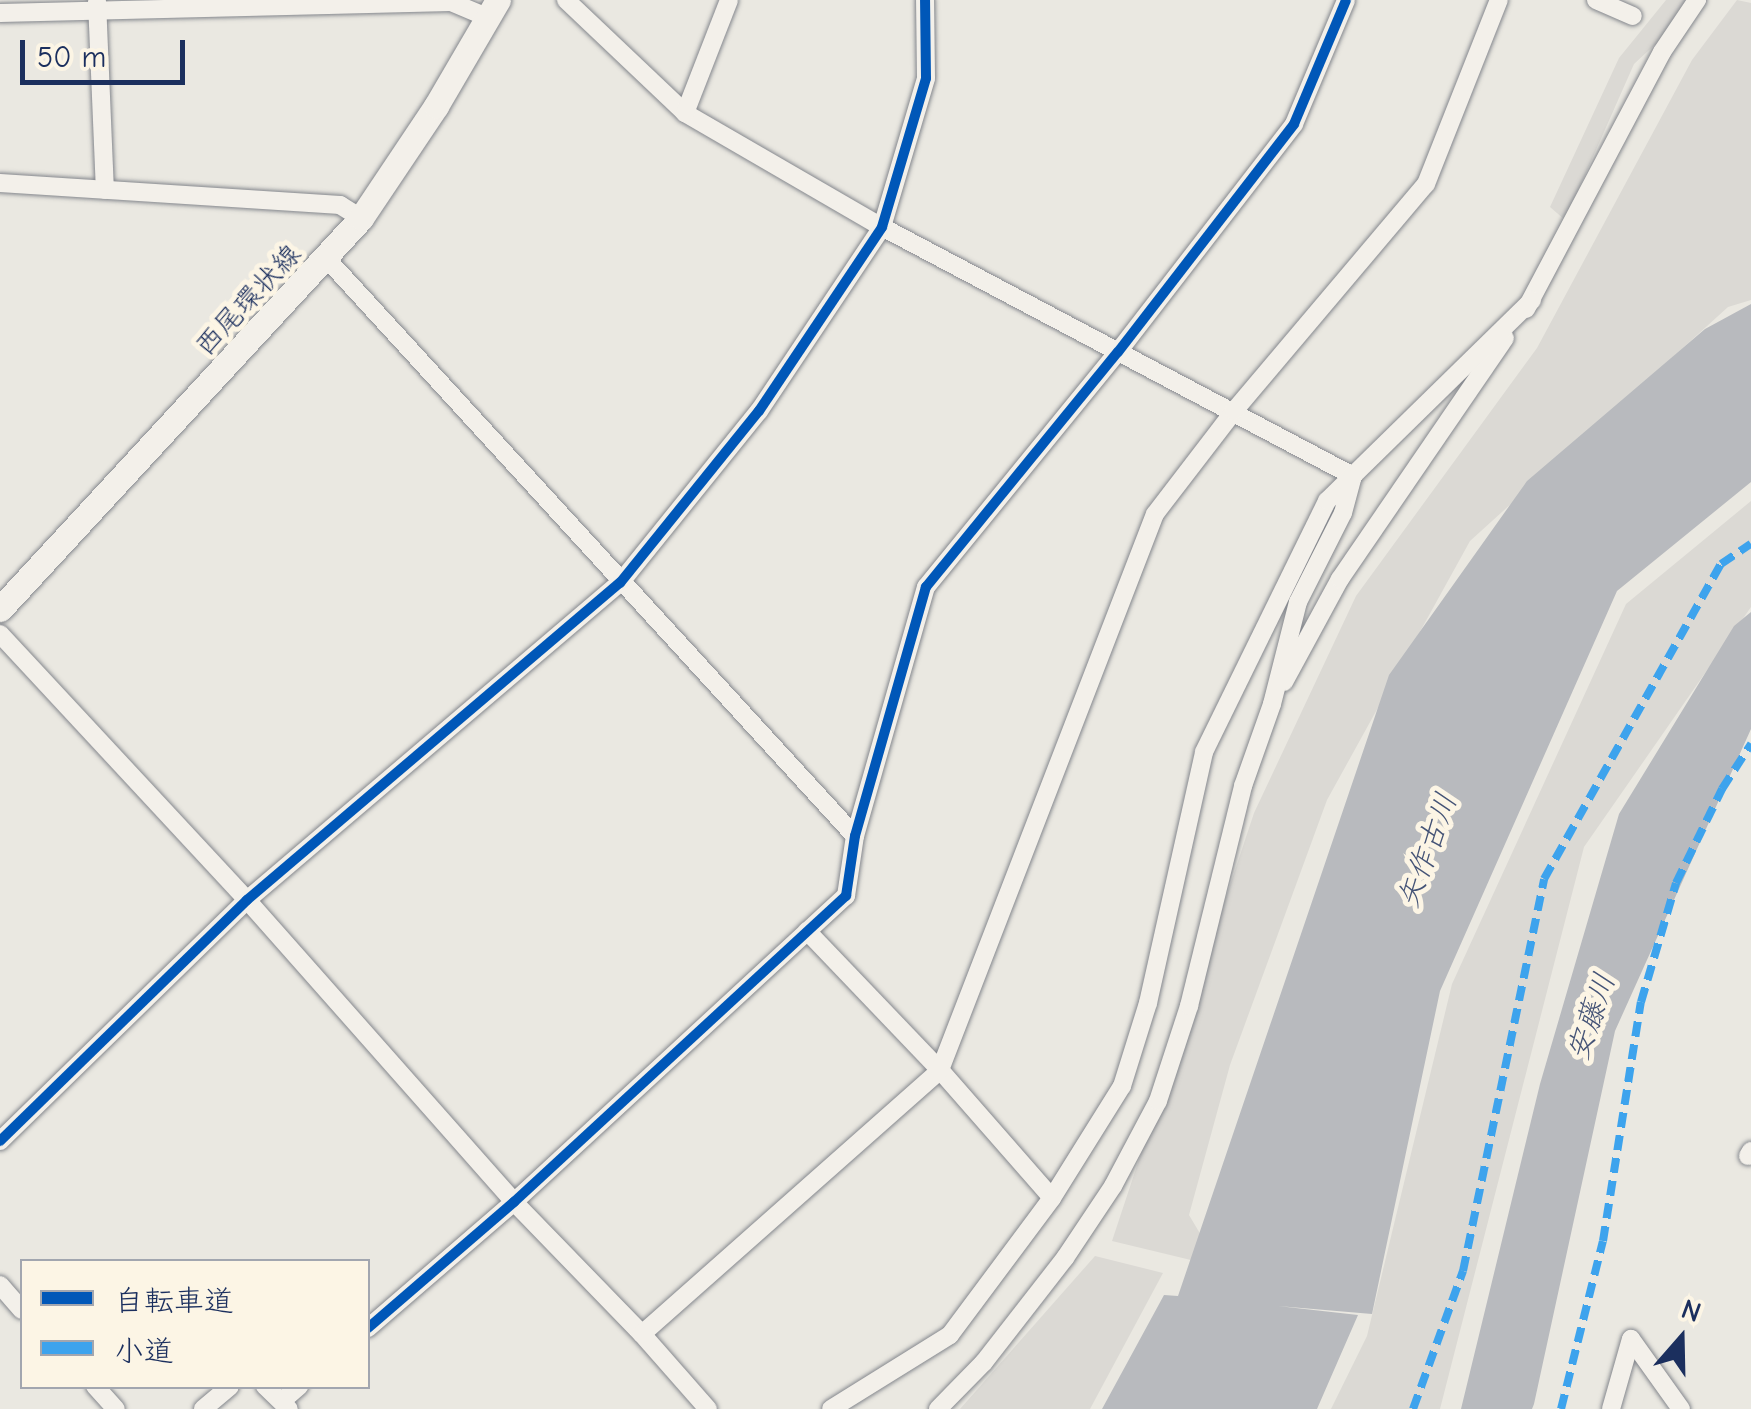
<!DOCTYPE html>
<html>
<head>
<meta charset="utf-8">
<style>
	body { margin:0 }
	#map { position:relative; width:1751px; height:1409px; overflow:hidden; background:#eae8e1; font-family:"Comic Neue","Klee One",sans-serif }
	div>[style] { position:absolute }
	.green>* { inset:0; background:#dbd9d4 }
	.water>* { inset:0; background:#b8babe }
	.roads { filter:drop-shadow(0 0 2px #84878d) drop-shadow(0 0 2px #84878d) }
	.street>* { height:18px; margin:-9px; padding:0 9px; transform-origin:9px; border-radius:9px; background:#f3f0ea }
	.secondary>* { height:25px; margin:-12.5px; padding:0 12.5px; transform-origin:12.5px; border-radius:12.5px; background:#f3f0ea }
	.quiet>* { height:8px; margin-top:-4px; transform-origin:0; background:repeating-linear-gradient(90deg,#3da3ed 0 15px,transparent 0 23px) }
	.cycleway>* { height:10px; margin:-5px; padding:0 5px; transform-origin:5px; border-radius:5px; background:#0057b8 }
	span { translate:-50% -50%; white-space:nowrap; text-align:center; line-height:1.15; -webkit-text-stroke:10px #fcf5e5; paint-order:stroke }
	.street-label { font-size:28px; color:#1b2f5e }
	.water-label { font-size:30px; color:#445376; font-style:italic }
	.legend { position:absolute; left:20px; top:1259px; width:350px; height:130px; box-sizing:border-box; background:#fcf5e5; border:2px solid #a2a6af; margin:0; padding:12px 18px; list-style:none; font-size:30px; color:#1b2f5e }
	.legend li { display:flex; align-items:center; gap:20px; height:50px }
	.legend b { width:50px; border:2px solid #a2a6af }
	.north { position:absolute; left:1631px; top:1289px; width:100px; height:100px; -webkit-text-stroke:8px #fcf5e5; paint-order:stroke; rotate:20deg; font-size:28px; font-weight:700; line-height:40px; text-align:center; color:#1b2f5e }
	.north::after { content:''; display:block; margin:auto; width:35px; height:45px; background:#1b2f5e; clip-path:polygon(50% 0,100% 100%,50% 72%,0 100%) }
	.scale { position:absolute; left:20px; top:40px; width:165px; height:45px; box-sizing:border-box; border:5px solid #1b2f5e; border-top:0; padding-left:12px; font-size:30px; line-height:35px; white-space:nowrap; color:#1b2f5e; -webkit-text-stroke:8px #fcf5e5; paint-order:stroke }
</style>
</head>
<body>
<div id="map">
	<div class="green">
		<i style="clip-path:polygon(1666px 0,1703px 0,1634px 64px,1565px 220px,1550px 207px,1619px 58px)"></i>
		<i style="clip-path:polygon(1737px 0,1751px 3px,1751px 300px,1728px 307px,1470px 541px,1327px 800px,1230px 1065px,1189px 1215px,1220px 1267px,1112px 1241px,1254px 813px,1356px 596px,1537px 348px,1692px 60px)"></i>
		<i style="clip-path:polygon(1751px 501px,1751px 607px,1584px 847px,1440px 1409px,1331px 1409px,1367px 1336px,1452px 984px,1626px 604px)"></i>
		<i style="clip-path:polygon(1095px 1256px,1163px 1273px,1090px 1409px,960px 1409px)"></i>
	</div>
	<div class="water">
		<i style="clip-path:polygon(1751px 304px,1751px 482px,1617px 591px,1440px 991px,1372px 1314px,1278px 1306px,1358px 1315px,1317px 1409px,1102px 1409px,1164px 1295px,1178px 1296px,1389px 675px,1527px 481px,1705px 329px)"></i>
		<i style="clip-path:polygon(1751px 612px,1751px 729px,1615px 1031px,1534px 1404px,1532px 1409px,1461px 1409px,1540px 1084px,1619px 814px,1734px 626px)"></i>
	</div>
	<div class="roads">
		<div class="street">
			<i style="left:566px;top:0;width:164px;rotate:43.5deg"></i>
			<i style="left:685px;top:113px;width:228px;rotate:30.1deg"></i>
			<i style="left:882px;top:227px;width:533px;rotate:27.86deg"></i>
			<i style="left:1596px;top:0;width:40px;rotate:23.4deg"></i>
			<i style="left:97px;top:1px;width:189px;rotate:87.6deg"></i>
			<i style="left:0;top:13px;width:451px;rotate:-1.4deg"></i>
			<i style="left:451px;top:2px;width:41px;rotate:22.8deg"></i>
			<i style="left:685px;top:113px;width:121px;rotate:-68.7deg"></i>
			<i style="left:0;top:183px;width:341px;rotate:3.7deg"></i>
			<i style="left:340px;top:205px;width:25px;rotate:32deg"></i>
			<i style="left:327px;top:259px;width:782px;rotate:47.54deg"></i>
			<i style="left:1526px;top:309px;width:291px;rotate:-62.1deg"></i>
			<i style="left:1662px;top:52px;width:63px;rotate:-56.1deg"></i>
			<i style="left:0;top:634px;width:363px;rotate:47.1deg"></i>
			<i style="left:247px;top:900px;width:403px;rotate:48.5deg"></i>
			<i style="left:514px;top:1202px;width:184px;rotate:45.9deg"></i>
			<i style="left:642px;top:1334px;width:100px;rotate:48.7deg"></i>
			<i style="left:1284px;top:682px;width:117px;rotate:-61.5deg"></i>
			<i style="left:1340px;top:579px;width:292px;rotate:-55.6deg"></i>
			<i style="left:807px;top:931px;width:192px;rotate:46.3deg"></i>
			<i style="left:940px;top:1070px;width:170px;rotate:48.8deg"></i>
			<i style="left:1052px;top:1198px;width:171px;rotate:126.7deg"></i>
			<i style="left:950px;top:1335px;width:140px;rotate:148.1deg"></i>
			<i style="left:0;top:1141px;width:345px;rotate:-44.3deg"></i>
			<i style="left:247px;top:900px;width:490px;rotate:-40.4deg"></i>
			<i style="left:620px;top:583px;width:221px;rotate:-51.1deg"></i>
			<i style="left:759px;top:411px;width:221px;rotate:-56.2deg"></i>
			<i style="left:882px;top:227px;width:155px;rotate:-73.5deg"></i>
			<i style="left:926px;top:78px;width:78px;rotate:-90.7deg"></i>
			<i style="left:1748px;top:1156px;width:6px;rotate:-59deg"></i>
			<i style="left:1052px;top:1198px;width:132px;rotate:-58deg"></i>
			<i style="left:1122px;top:1086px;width:87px;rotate:-72.6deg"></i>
			<i style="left:1148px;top:1003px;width:257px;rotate:-77.4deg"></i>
			<i style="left:1204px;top:752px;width:280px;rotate:-63.9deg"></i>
			<i style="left:1327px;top:501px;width:287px;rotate:-44.4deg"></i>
			<i style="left:0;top:1285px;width:33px;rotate:49deg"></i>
			<i style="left:368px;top:1328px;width:193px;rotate:-40.8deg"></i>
			<i style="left:514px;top:1202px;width:452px;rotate:-42.7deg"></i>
			<i style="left:846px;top:896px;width:61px;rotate:-81.5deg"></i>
			<i style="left:855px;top:836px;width:259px;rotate:-74.1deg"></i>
			<i style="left:926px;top:587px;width:303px;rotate:-50.8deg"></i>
			<i style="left:1118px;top:352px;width:288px;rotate:-52.3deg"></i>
			<i style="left:1294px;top:124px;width:134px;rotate:-67.2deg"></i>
			<i style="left:642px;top:1334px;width:398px;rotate:-41.5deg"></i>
			<i style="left:940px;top:1070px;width:596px;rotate:-68.86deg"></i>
			<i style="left:1155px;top:514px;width:130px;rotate:-52.5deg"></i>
			<i style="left:1234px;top:411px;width:297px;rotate:-49.8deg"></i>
			<i style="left:1426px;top:184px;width:198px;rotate:-68.4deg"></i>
			<i style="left:95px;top:1386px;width:31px;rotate:48deg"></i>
			<i style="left:265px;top:1386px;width:33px;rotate:44deg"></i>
			<i style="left:282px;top:1401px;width:23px;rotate:-41deg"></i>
			<i style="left:203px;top:1409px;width:35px;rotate:-40deg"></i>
			<i style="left:938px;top:1409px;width:66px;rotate:-45.6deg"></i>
			<i style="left:984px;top:1362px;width:132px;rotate:-52.1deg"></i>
			<i style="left:1065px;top:1258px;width:87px;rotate:-56.3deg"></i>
			<i style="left:1113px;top:1186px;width:96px;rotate:-62.1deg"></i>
			<i style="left:1158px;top:1101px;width:100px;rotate:-71.9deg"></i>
			<i style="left:1189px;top:1006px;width:227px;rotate:-76.2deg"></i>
			<i style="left:1243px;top:786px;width:87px;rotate:-70.5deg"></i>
			<i style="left:1272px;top:704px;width:105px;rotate:-75.7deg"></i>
			<i style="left:1298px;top:602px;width:100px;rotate:-63.2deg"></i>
			<i style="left:1343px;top:513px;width:35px;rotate:-75deg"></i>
			<i style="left:1611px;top:1409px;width:73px;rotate:-74.1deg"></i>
			<i style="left:1631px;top:1339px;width:86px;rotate:54.5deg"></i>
		</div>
		<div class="secondary">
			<i style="left:0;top:609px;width:532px;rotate:-47.28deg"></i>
			<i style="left:361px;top:218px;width:135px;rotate:-56.2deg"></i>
			<i style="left:436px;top:106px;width:123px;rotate:-59.7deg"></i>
		</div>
	</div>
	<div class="quiet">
		<i style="left:1413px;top:1409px;width:147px;rotate:-70.1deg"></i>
		<i style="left:1463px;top:1271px;width:400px;rotate:-78.3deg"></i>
		<i style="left:1544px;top:879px;width:361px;rotate:-60.7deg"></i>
		<i style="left:1721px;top:564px;width:36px;rotate:-34deg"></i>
		<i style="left:1561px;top:1409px;width:173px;rotate:-76deg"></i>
		<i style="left:1603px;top:1241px;width:242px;rotate:-81deg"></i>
		<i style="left:1641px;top:1002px;width:124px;rotate:-73.6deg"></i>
		<i style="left:1676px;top:883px;width:105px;rotate:-63.9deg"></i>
		<i style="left:1722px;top:789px;width:54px;rotate:-57.2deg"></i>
	</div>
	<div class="cycleway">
		<i style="left:0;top:1141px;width:345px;rotate:-44.3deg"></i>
		<i style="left:247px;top:900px;width:490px;rotate:-40.4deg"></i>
		<i style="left:620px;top:583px;width:221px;rotate:-51.1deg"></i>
		<i style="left:759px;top:411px;width:221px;rotate:-56.2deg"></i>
		<i style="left:882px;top:227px;width:155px;rotate:-73.5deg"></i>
		<i style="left:926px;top:78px;width:78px;rotate:-90.7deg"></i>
		<i style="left:368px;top:1328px;width:193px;rotate:-40.8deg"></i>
		<i style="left:514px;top:1202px;width:452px;rotate:-42.7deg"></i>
		<i style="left:846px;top:896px;width:61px;rotate:-81.5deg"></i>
		<i style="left:855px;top:836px;width:259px;rotate:-74.1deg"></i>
		<i style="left:926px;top:587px;width:303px;rotate:-50.8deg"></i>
		<i style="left:1118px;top:352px;width:288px;rotate:-52.3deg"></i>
		<i style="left:1294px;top:124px;width:134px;rotate:-67.2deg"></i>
	</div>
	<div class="street-label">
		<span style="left:248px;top:300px;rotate:-47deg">西尾環状線</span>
	</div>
	<div class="water-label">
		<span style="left:1428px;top:851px;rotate:-70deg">矢作古川</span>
		<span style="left:1592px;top:1017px;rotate:-71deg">安藤川</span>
	</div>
	<ul class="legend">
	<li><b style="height:12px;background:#0057b8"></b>自転車道</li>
	<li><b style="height:12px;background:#3da3ed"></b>小道</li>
	</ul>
	<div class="north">N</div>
	<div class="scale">50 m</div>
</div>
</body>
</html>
